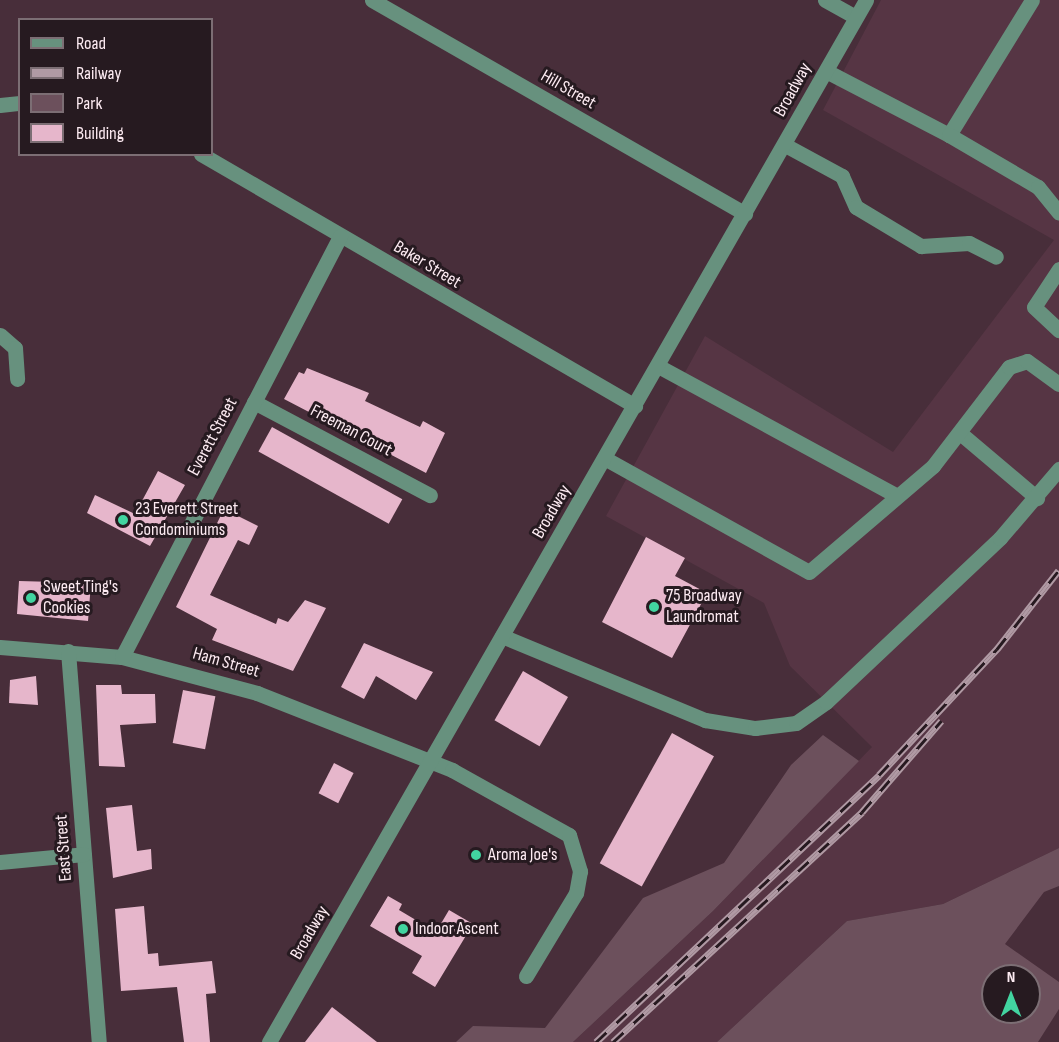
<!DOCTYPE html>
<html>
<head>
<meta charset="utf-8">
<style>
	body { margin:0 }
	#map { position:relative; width:1059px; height:1042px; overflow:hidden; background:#482e3a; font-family:"Sofia Sans Condensed",sans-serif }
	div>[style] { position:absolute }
	.built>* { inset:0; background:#563544 }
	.green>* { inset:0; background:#6c505c }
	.building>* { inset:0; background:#e6b6cb; transform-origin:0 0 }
	.minor>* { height:15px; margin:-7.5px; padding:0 7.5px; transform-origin:7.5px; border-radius:7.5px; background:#67917e }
	.rail>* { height:7px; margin-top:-3.5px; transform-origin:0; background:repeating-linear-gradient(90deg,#261a20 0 14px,#b09aa4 0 28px); box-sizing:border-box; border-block:2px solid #b09aa4 }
	.dots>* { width:16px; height:16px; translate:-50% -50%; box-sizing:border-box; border:3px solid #261a20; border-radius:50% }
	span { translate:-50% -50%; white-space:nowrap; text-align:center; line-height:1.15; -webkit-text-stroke:6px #261a20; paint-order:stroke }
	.street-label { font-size:18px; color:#fdebf2 }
	.poi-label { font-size:18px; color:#fdebf2 }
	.left { translate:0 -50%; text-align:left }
	.legend { position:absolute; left:18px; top:18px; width:195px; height:138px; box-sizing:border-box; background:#261a20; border:2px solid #7c6e74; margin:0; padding:8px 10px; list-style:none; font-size:18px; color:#fdebf2 }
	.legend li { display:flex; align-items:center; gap:12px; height:30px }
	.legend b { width:30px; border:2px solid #7c6e74 }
	.north { position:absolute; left:981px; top:964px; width:60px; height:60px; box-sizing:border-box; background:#261a20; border:2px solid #7c6e74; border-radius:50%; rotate:0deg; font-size:16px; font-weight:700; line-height:24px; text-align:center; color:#fdebf2 }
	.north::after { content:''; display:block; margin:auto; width:21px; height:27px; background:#42d4a0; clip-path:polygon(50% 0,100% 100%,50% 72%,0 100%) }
</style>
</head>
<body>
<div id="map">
	<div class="built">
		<i style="clip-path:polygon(881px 0,1059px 0,1059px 848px,943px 904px,847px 921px,717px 1042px,573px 1042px,713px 911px,872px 747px,790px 666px,764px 603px,606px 516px,705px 336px,893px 452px,1054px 240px,823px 110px)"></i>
	</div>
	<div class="green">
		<i style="clip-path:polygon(823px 735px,859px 761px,713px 911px,573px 1042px,456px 1042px,473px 1026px,545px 1028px,643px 898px,724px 863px,791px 765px)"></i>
		<i style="clip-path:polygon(evenodd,1059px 848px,1059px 886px,1044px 892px,1005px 944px,1059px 982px,1059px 1009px,1038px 1042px,717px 1042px,847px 921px,943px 904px,1059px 848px,993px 976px,1029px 976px,1029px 1012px,993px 1012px,993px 976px)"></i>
	</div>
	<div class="building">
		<i style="clip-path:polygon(307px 368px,369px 393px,365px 401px,420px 427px,423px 421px,445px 433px,426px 473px,284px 399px,299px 372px,304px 374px)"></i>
		<i style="left:272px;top:427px;width:149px;height:28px;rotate:29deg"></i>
		<i style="clip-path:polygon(158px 471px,185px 485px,150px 546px,87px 513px,95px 495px,135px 514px)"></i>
		<i style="clip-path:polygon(224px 509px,258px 526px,249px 545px,238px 540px,210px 595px,276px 624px,278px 618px,288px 622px,305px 600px,326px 608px,293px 671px,212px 640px,217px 629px,176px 607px)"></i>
		<i style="clip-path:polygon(646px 537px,685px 558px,675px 576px,707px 593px,672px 658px,602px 622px)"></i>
		<i style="clip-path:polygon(19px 581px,91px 583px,88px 621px,17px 614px)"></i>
		<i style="clip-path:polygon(364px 643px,433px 672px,416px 700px,376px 676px,364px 699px,341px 687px)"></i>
		<i style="left:523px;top:671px;width:52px;height:57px;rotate:30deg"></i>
		<i style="clip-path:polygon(36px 676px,38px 705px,9px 703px,10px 680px)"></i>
		<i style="clip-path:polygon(96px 685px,121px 685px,122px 694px,155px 694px,156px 723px,120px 725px,125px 767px,99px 766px)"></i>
		<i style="left:183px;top:690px;width:33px;height:54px;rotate:11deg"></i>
		<i style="left:672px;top:733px;width:48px;height:149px;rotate:29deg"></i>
		<i style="left:334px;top:763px;width:22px;height:34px;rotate:27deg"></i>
		<i style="clip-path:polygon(132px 805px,137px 851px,151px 849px,152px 869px,113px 878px,106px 808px)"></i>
		<i style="clip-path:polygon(388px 896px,402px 904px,399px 910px,436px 932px,449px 910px,473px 924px,435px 987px,412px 973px,422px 956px,370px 926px)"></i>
		<i style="clip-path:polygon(144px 906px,148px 954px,158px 953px,159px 966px,212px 961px,216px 993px,206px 994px,210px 1042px,184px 1042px,177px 987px,121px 991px,115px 909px)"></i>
		<i style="clip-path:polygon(332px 1007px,377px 1042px,305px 1042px)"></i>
	</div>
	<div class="minor">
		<i style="left:372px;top:0;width:430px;rotate:29.8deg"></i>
		<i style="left:825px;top:0;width:35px;rotate:29deg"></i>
		<i style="left:826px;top:71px;width:139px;rotate:27.5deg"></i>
		<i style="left:949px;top:135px;width:158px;rotate:-58.4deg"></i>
		<i style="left:0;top:105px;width:20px;rotate:-6deg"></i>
		<i style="left:949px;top:135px;width:103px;rotate:30.3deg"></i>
		<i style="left:1038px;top:187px;width:33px;rotate:51deg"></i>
		<i style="left:785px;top:145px;width:65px;rotate:28.5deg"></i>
		<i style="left:842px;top:176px;width:34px;rotate:66deg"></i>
		<i style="left:856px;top:207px;width:76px;rotate:31deg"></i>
		<i style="left:921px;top:246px;width:48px;rotate:-3.6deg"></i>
		<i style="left:969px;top:243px;width:30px;rotate:27deg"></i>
		<i style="left:201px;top:154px;width:502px;rotate:30.14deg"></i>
		<i style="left:1059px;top:269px;width:45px;rotate:123.3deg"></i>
		<i style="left:1034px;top:307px;width:34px;rotate:43deg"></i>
		<i style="left:0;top:335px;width:20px;rotate:41deg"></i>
		<i style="left:15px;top:348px;width:31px;rotate:86deg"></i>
		<i style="left:658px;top:366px;width:272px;rotate:28.5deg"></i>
		<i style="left:254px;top:402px;width:199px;rotate:27.9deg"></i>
		<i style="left:960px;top:433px;width:101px;rotate:40.2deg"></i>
		<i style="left:606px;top:459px;width:232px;rotate:29.1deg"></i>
		<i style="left:809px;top:572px;width:163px;rotate:-40.5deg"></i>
		<i style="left:933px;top:466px;width:125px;rotate:-52.5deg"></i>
		<i style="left:1009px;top:367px;width:19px;rotate:-18deg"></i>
		<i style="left:1027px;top:361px;width:39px;rotate:36deg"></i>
		<i style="left:502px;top:636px;width:220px;rotate:22.5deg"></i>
		<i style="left:705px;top:720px;width:51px;rotate:9.1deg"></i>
		<i style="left:755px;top:728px;width:41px;rotate:-7deg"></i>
		<i style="left:796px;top:723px;width:37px;rotate:-35deg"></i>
		<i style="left:826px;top:702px;width:239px;rotate:-43.3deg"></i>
		<i style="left:1000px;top:538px;width:91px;rotate:-49.5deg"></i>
		<i style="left:0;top:647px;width:122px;rotate:4.7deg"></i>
		<i style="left:122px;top:657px;width:140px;rotate:14.9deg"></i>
		<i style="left:257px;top:693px;width:210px;rotate:21.5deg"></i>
		<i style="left:452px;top:770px;width:134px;rotate:29.1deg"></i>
		<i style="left:569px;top:835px;width:38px;rotate:73deg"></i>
		<i style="left:580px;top:871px;width:22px;rotate:100deg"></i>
		<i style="left:576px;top:893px;width:97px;rotate:121.1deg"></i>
		<i style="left:68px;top:651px;width:392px;rotate:85.5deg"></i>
		<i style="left:122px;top:657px;width:474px;rotate:-62.6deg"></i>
		<i style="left:0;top:862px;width:84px;rotate:-5.4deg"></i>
		<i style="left:269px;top:1042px;width:1201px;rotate:-60.19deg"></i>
	</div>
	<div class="rail">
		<i style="left:596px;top:1042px;width:389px;rotate:-43.3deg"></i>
		<i style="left:879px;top:775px;width:173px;rotate:-46.9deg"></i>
		<i style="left:997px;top:649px;width:100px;rotate:-51.9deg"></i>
		<i style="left:613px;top:1042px;width:339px;rotate:-42.7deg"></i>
		<i style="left:862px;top:812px;width:121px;rotate:-49deg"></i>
	</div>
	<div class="dots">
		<i style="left:123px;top:520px;background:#42d4a0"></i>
		<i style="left:31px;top:598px;background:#42d4a0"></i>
		<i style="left:654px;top:607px;background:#42d4a0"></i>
		<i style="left:476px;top:855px;background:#42d4a0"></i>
		<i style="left:403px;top:929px;background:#42d4a0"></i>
	</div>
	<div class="street-label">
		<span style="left:568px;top:90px;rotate:30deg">Hill Street</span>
		<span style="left:793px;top:90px;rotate:-61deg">Broadway</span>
		<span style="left:427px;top:265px;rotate:31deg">Baker Street</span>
		<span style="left:351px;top:431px;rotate:28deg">Freeman Court</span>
		<span style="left:213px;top:437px;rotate:-62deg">Everett Street</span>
		<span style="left:552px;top:512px;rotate:-60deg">Broadway</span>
		<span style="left:226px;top:663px;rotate:16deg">Ham Street</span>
		<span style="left:64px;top:848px;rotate:-94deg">East Street</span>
		<span style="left:310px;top:933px;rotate:-60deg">Broadway</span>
	</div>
	<div class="poi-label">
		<span class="left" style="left:135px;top:520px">23 Everett Street<br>Condominiums</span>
		<span class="left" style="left:43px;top:598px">Sweet Ting's<br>Cookies</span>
		<span class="left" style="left:666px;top:607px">75 Broadway<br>Laundromat</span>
		<span class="left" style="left:488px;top:855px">Aroma Joe's</span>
		<span class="left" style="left:415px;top:929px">Indoor Ascent</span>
	</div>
	<ul class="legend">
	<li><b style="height:8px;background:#67917e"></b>Road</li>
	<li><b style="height:8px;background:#b09aa4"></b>Railway</li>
	<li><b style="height:16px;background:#6c505c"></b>Park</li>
	<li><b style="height:16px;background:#e6b6cb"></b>Building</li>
	</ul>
	<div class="north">N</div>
</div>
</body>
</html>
